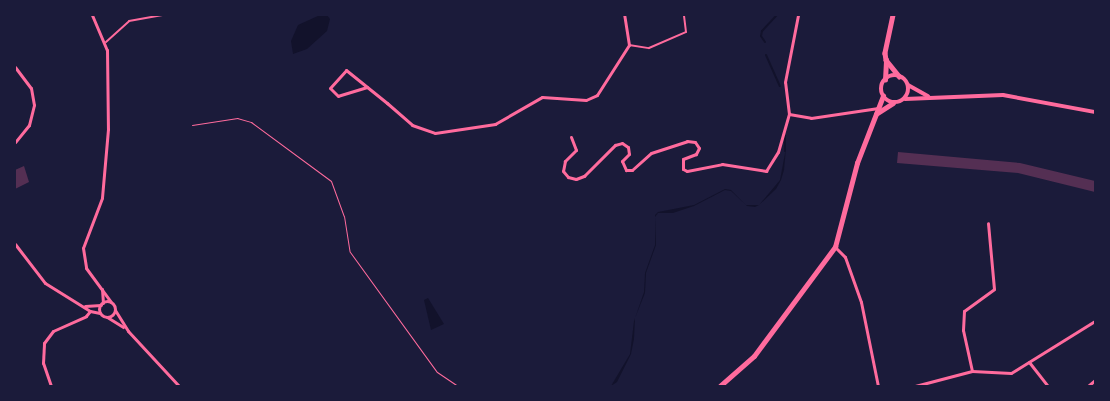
<!DOCTYPE html>
<html>
<head>
<meta charset="utf-8">
<style>
	body { margin:0 }
	#map { position:relative; width:1110px; height:401px; overflow:hidden; background:#1b1b3a; font-family:Mulish,sans-serif }
	div>[style] { position:absolute }
	.water>* { inset:0; background:#12122b }
	.stream>* { height:2px; margin:-1px; padding:0 1px; transform-origin:1px; border-radius:1px; background:#12122b }
	.building>* { inset:0; background:#542f53 }
	.path>* { height:1px; margin:-0.5px; padding:0 0.5px; transform-origin:0.5px; border-radius:0.5px; background:#ff6b9d }
	.service>* { height:2px; margin:-1px; padding:0 1px; transform-origin:1px; border-radius:1px; background:#ff6b9d }
	.minor>* { height:3px; margin:-1.5px; padding:0 1.5px; transform-origin:1.5px; border-radius:1.5px; background:#ff6b9d }
	.minor>.ring { margin:-1.5px; padding:0; box-sizing:content-box; background:none; border:3px solid #ff6b9d; border-radius:50% }
	.tertiary>* { height:4px; margin:-2px; padding:0 2px; transform-origin:2px; border-radius:2px; background:#ff6b9d }
	.secondary>* { height:4.5px; margin:-2.25px; padding:0 2.25px; transform-origin:2.25px; border-radius:2.25px; background:#ff6b9d }
	.secondary>.ring { margin:-2.25px; padding:0; box-sizing:content-box; background:none; border:4.5px solid #ff6b9d; border-radius:50% }
	span { translate:-50% -50%; white-space:nowrap; text-align:center; line-height:1.15; -webkit-text-stroke:4px #1b1b3a; paint-order:stroke }
	.frame { position:absolute; inset:0; border:16px solid #1b1b3a; pointer-events:none }
</style>
</head>
<body>
<div id="map">
	<div class="water">
		<i style="clip-path:polygon(320px 15px,327px 15px,330px 19px,327px 31px,307px 49px,293px 54px,291px 41px,298px 25px)"></i>
		<i style="clip-path:polygon(786px 148px,784px 170px,781px 180px,776px 189px,759px 205px,755px 207px,747px 206px,731px 191px,725px 190px,694px 206px,673px 213px,658px 213px,655px 217px,656px 245px,646px 273px,645px 293px,635px 318px,634px 339px,631px 354px,617px 382px,611px 386px,630px 354px,634px 321px,644px 292px,645px 273px,655px 245px,655px 215px,658px 212px,694px 205px,725px 189px,731px 190px,746px 205px,759px 205px,780px 180px)"></i>
		<i style="clip-path:polygon(428px 298px,444px 324px,431px 330px,424px 300px)"></i>
	</div>
	<div class="stream">
		<i style="left:765px;top:42px;width:7px;rotate:-124deg"></i>
		<i style="left:761px;top:36px;width:5px;rotate:-79deg"></i>
		<i style="left:762px;top:31px;width:22px;rotate:-47deg"></i>
		<i style="left:766px;top:55px;width:34px;rotate:66deg"></i>
		<i style="left:785px;top:136px;width:15px;rotate:90deg"></i>
	</div>
	<div class="building">
		<i style="clip-path:polygon(898px 152px,1020px 163px,1095px 181px,1095px 192px,1018px 173px,897px 163px)"></i>
		<i style="clip-path:polygon(24px 166px,29px 182px,15px 189px,15px 170px)"></i>
	</div>
	<div class="path">
		<i style="left:192px;top:125px;width:46px;rotate:-8.8deg"></i>
		<i style="left:237px;top:118px;width:15px;rotate:16deg"></i>
		<i style="left:251px;top:122px;width:99px;rotate:36.4deg"></i>
		<i style="left:331px;top:181px;width:37px;rotate:70deg"></i>
		<i style="left:344px;top:216px;width:36px;rotate:81deg"></i>
		<i style="left:350px;top:252px;width:148px;rotate:54.1deg"></i>
		<i style="left:437px;top:372px;width:25px;rotate:34deg"></i>
	</div>
	<div class="service">
		<i style="left:106px;top:42px;width:31px;rotate:-42deg"></i>
		<i style="left:129px;top:21px;width:34px;rotate:-10deg"></i>
		<i style="left:629px;top:45px;width:20px;rotate:9deg"></i>
		<i style="left:649px;top:48px;width:40px;rotate:-23.4deg"></i>
		<i style="left:686px;top:32px;width:17px;rotate:-97deg"></i>
	</div>
	<div class="minor">
		<i style="left:92px;top:15px;width:38px;rotate:67deg"></i>
		<i style="left:107px;top:50px;width:79px;rotate:89.3deg"></i>
		<i style="left:108px;top:129px;width:69px;rotate:95deg"></i>
		<i style="left:102px;top:198px;width:53px;rotate:110.8deg"></i>
		<i style="left:83px;top:248px;width:20px;rotate:81deg"></i>
		<i style="left:86px;top:268px;width:42px;rotate:53.7deg"></i>
		<i style="left:15px;top:67px;width:26px;rotate:53deg"></i>
		<i style="left:31px;top:88px;width:17px;rotate:80deg"></i>
		<i style="left:34px;top:105px;width:21px;rotate:104deg"></i>
		<i style="left:29px;top:125px;width:22px;rotate:129deg"></i>
		<i style="left:367px;top:87px;width:30px;rotate:163deg"></i>
		<i style="left:338px;top:96px;width:11px;rotate:-135deg"></i>
		<i style="left:330px;top:88px;width:24px;rotate:-48deg"></i>
		<i style="left:346px;top:70px;width:53px;rotate:38.8deg"></i>
		<i style="left:387px;top:103px;width:33px;rotate:41deg"></i>
		<i style="left:412px;top:125px;width:24px;rotate:19deg"></i>
		<i style="left:435px;top:133px;width:61px;rotate:-8.5deg"></i>
		<i style="left:495px;top:124px;width:54px;rotate:-29.9deg"></i>
		<i style="left:542px;top:97px;width:44px;rotate:3.9deg"></i>
		<i style="left:586px;top:100px;width:12px;rotate:-24deg"></i>
		<i style="left:597px;top:95px;width:59px;rotate:-57.4deg"></i>
		<i style="left:629px;top:45px;width:30px;rotate:-99deg"></i>
		<i style="left:789px;top:114px;width:22px;rotate:10deg"></i>
		<i style="left:811px;top:118px;width:68px;rotate:-8.5deg"></i>
		<i style="left:571px;top:137px;width:14px;rotate:69deg"></i>
		<i style="left:576px;top:150px;width:16px;rotate:135deg"></i>
		<i style="left:565px;top:161px;width:10px;rotate:101deg"></i>
		<i style="left:563px;top:171px;width:8px;rotate:50deg"></i>
		<i style="left:568px;top:177px;width:8px;rotate:14deg"></i>
		<i style="left:576px;top:179px;width:9px;rotate:-21deg"></i>
		<i style="left:584px;top:176px;width:44px;rotate:-45deg"></i>
		<i style="left:615px;top:145px;width:7px;rotate:-16deg"></i>
		<i style="left:622px;top:143px;width:7px;rotate:34deg"></i>
		<i style="left:628px;top:147px;width:7px;rotate:82deg"></i>
		<i style="left:629px;top:154px;width:10px;rotate:135deg"></i>
		<i style="left:622px;top:161px;width:10px;rotate:66deg"></i>
		<i style="left:626px;top:170px;width:6px"></i>
		<i style="left:632px;top:170px;width:25px;rotate:-42deg"></i>
		<i style="left:651px;top:153px;width:38px;rotate:-18deg"></i>
		<i style="left:687px;top:141px;width:8px;rotate:7deg"></i>
		<i style="left:695px;top:142px;width:7px;rotate:56deg"></i>
		<i style="left:699px;top:148px;width:7px;rotate:117deg"></i>
		<i style="left:696px;top:154px;width:14px;rotate:159deg"></i>
		<i style="left:683px;top:159px;width:10px;rotate:90deg"></i>
		<i style="left:683px;top:169px;width:4px;rotate:27deg"></i>
		<i style="left:687px;top:171px;width:36px;rotate:-11deg"></i>
		<i style="left:722px;top:164px;width:45px;rotate:9deg"></i>
		<i style="left:766px;top:171px;width:22px;rotate:-58deg"></i>
		<i style="left:778px;top:152px;width:40px;rotate:-74deg"></i>
		<i style="left:789px;top:114px;width:32px;rotate:-97deg"></i>
		<i style="left:785px;top:82px;width:68px;rotate:-79deg"></i>
		<i style="left:15px;top:244px;width:49px;rotate:52.4deg"></i>
		<i style="left:45px;top:283px;width:53px;rotate:31.9deg"></i>
		<i style="left:90px;top:311px;width:10px;rotate:11deg"></i>
		<i style="left:835px;top:247px;width:14px;rotate:45deg"></i>
		<i style="left:845px;top:257px;width:48px;rotate:70.4deg"></i>
		<i style="left:861px;top:302px;width:86px;rotate:78.6deg"></i>
		<i style="left:102px;top:289px;width:14px;rotate:86deg"></i>
		<i class="ring" style="left:99px;top:301px;width:13px;height:13px"></i>
		<i style="left:85px;top:306px;width:16px;rotate:-4deg"></i>
		<i style="left:115px;top:310px;width:25px;rotate:58deg"></i>
		<i style="left:128px;top:331px;width:75px;rotate:47.2deg"></i>
		<i style="left:107px;top:317px;width:19px;rotate:32deg"></i>
		<i style="left:1029px;top:362px;width:31px;rotate:52deg"></i>
		<i style="left:972px;top:371px;width:42px;rotate:-102.4deg"></i>
		<i style="left:963px;top:330px;width:19px;rotate:-87deg"></i>
		<i style="left:964px;top:311px;width:37px;rotate:-36deg"></i>
		<i style="left:994px;top:289px;width:66px;rotate:-95.2deg"></i>
		<i style="left:51px;top:386px;width:24px;rotate:-109deg"></i>
		<i style="left:43px;top:363px;width:20px;rotate:-87deg"></i>
		<i style="left:44px;top:343px;width:15px;rotate:-53deg"></i>
		<i style="left:53px;top:331px;width:36px;rotate:-24deg"></i>
		<i style="left:86px;top:316px;width:6px;rotate:-51deg"></i>
		<i style="left:915px;top:386px;width:59px;rotate:-14.7deg"></i>
		<i style="left:972px;top:371px;width:39px;rotate:3deg"></i>
		<i style="left:1011px;top:373px;width:99px;rotate:-31.8deg"></i>
		<i style="left:1088px;top:386px;width:9px;rotate:-41deg"></i>
	</div>
	<div class="tertiary">
		<i style="left:908px;top:85px;width:23px;rotate:29deg"></i>
		<i style="left:905px;top:99px;width:98px;rotate:-2.3deg"></i>
		<i style="left:1003px;top:95px;width:94px;rotate:10.5deg"></i>
	</div>
	<div class="secondary">
		<i style="left:893px;top:15px;width:39px;rotate:102deg"></i>
		<i style="left:885px;top:53px;width:7px;rotate:82deg"></i>
		<i style="left:886px;top:60px;width:21px;rotate:51deg"></i>
		<i class="ring" style="left:881px;top:75px;width:23.5px;height:23.5px"></i>
		<i style="left:885px;top:80px;width:20px;rotate:-87deg"></i>
		<i style="left:876px;top:114px;width:20px;rotate:-33deg"></i>
		<i style="left:720px;top:386px;width:45px;rotate:-41.4deg"></i>
		<i style="left:754px;top:356px;width:136px;rotate:-53.4deg"></i>
		<i style="left:835px;top:247px;width:87px;rotate:-75.3deg"></i>
		<i style="left:857px;top:163px;width:72px;rotate:-68.8deg"></i>
	</div>
	<div class="frame"></div>
</div>
</body>
</html>
